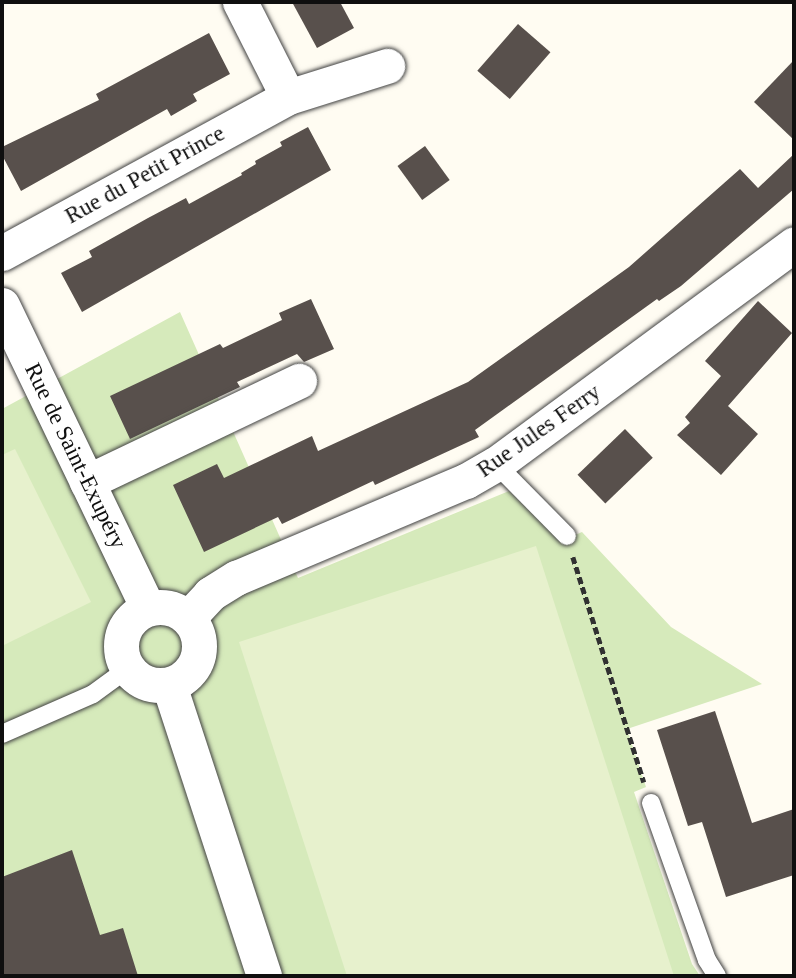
<!DOCTYPE html>
<html>
<head>
<meta charset="utf-8">
<style>
	body { margin:0 }
	#map { position:relative; width:796px; height:978px; overflow:hidden; background:#fffcf2; font-family:Georgia,serif }
	div>[style] { position:absolute }
	.green>* { inset:0; background:#d6eabb }
	.pitch>* { inset:0; background:#e7f1cd }
	.building>* { inset:0; background:#58504c; transform-origin:0 0 }
	.path>* { height:4.5px; margin-top:-2.25px; transform-origin:0; background:repeating-linear-gradient(90deg,#313131 0 7px,transparent 0 10.5px) }
	.roads { filter:drop-shadow(0 0 2px #424242) drop-shadow(0 0 2px #424242) }
	.lane>* { height:18px; margin:-9px; padding:0 9px; transform-origin:9px; border-radius:9px; background:#fff }
	.street>* { height:35px; margin:-17.5px; padding:0 17.5px; transform-origin:17.5px; border-radius:17.5px; background:#fff }
	.street>.ring { margin:-17.5px; padding:0; box-sizing:content-box; background:none; border:35px solid #fff; border-radius:50% }
	span { translate:-50% -50%; white-space:nowrap; text-align:center; line-height:1.15; -webkit-text-stroke:7px #fff; paint-order:stroke }
	.street-label { font-size:23px; color:#0f0f0f }
	.frame { position:absolute; inset:0; border:4px solid #0f0f0f; pointer-events:none }
</style>
</head>
<body>
<div id="map">
	<div class="green">
		<i style="clip-path:polygon(180px 312px,298px 578px,509px 491px,561px 541px,582px 532px,671px 627px,762px 684px,627px 729px,646px 787px,634px 792px,692px 964px,700px 976px,2px 976px,2px 409px)"></i>
	</div>
	<div class="pitch">
		<i style="clip-path:polygon(15px 449px,91px 602px,2px 646px,2px 455px)"></i>
		<i style="clip-path:polygon(536px 546px,674px 976px,347px 976px,239px 642px)"></i>
	</div>
	<div class="building">
		<i style="clip-path:polygon(292px 2px,340px 2px,354px 28px,317px 48px)"></i>
		<i style="left:518px;top:24px;width:43px;height:62px;rotate:41deg"></i>
		<i style="clip-path:polygon(209px 33px,230px 74px,193px 94px,197px 101px,171px 116px,167px 109px,21px 191px,2px 155px,2px 147px,99px 100px,96px 94px)"></i>
		<i style="clip-path:polygon(794px 60px,794px 140px,754px 102px)"></i>
		<i style="clip-path:polygon(308px 127px,331px 170px,82px 312px,61px 273px,92px 257px,89px 251px,148px 218px,186px 198px,189px 204px,242px 175px,241px 173px,256px 164px,255px 161px,282px 146px,280px 142px)"></i>
		<i style="left:425px;top:146px;width:42px;height:34px;rotate:54deg"></i>
		<i style="clip-path:polygon(794px 154px,794px 189px,681px 286px,659px 301px,657px 299px,475px 430px,479px 437px,375px 485px,373px 481px,282px 524px,278px 517px,204px 552px,173px 485px,217px 464px,224px 478px,312px 436px,318px 451px,468px 382px,629px 267px,740px 169px,758px 188px)"></i>
		<i style="clip-path:polygon(311px 299px,334px 349px,304px 362px,297px 354px,237px 382px,240px 387px,130px 439px,110px 396px,220px 344px,223px 348px,282px 320px,279px 313px)"></i>
		<i style="clip-path:polygon(758px 301px,792px 333px,728px 406px,758px 434px,721px 475px,677px 435px,690px 423px,685px 417px,721px 376px,705px 361px)"></i>
		<i style="left:625px;top:429px;width:40px;height:66px;rotate:46deg"></i>
		<i style="clip-path:polygon(715px 711px,752px 823px,794px 809px,794px 875px,726px 897px,702px 822px,688px 826px,657px 730px)"></i>
		<i style="clip-path:polygon(72px 850px,100px 935px,123px 928px,138px 976px,2px 976px,2px 877px)"></i>
	</div>
	<div class="path">
		<i style="left:573px;top:557px;width:236px;rotate:72.5deg"></i>
	</div>
	<div class="roads">
		<div class="lane">
			<i style="left:496px;top:464px;width:101px;rotate:45.4deg"></i>
			<i style="left:2px;top:734px;width:99px;rotate:-23.7deg"></i>
			<i style="left:93px;top:694px;width:42px;rotate:-36.3deg"></i>
			<i style="left:651px;top:803px;width:167px;rotate:70.4deg"></i>
			<i style="left:707px;top:960px;width:19px;rotate:58deg"></i>
		</div>
		<div class="street">
			<i style="left:240px;top:2px;width:106px;rotate:63.2deg"></i>
			<i style="left:2px;top:253px;width:326px;rotate:-28.6deg"></i>
			<i style="left:288px;top:97px;width:104px;rotate:-17.4deg"></i>
			<i style="left:2px;top:305px;width:336px;rotate:64.3deg"></i>
			<i style="left:87px;top:482px;width:235px;rotate:-25.5deg"></i>
			<i class="ring" style="left:121px;top:607px;width:43px;height:43px"></i>
			<i style="left:188px;top:618px;width:33px;rotate:-47deg"></i>
			<i style="left:210px;top:594px;width:31px;rotate:-32deg"></i>
			<i style="left:236px;top:578px;width:250px;rotate:-22.9deg"></i>
			<i style="left:466px;top:481px;width:34px;rotate:-30deg"></i>
			<i style="left:496px;top:464px;width:370px;rotate:-36.4deg"></i>
			<i style="left:169px;top:685px;width:306px;rotate:71.9deg"></i>
		</div>
	</div>
	<div class="street-label">
		<span style="left:145px;top:175px;rotate:-29deg">Rue du Petit Prince</span>
		<span style="left:539px;top:431px;rotate:-35deg">Rue Jules Ferry</span>
		<span style="left:75px;top:456px;rotate:64deg">Rue de Saint-Exupéry</span>
	</div>
	<div class="frame"></div>
</div>
</body>
</html>
